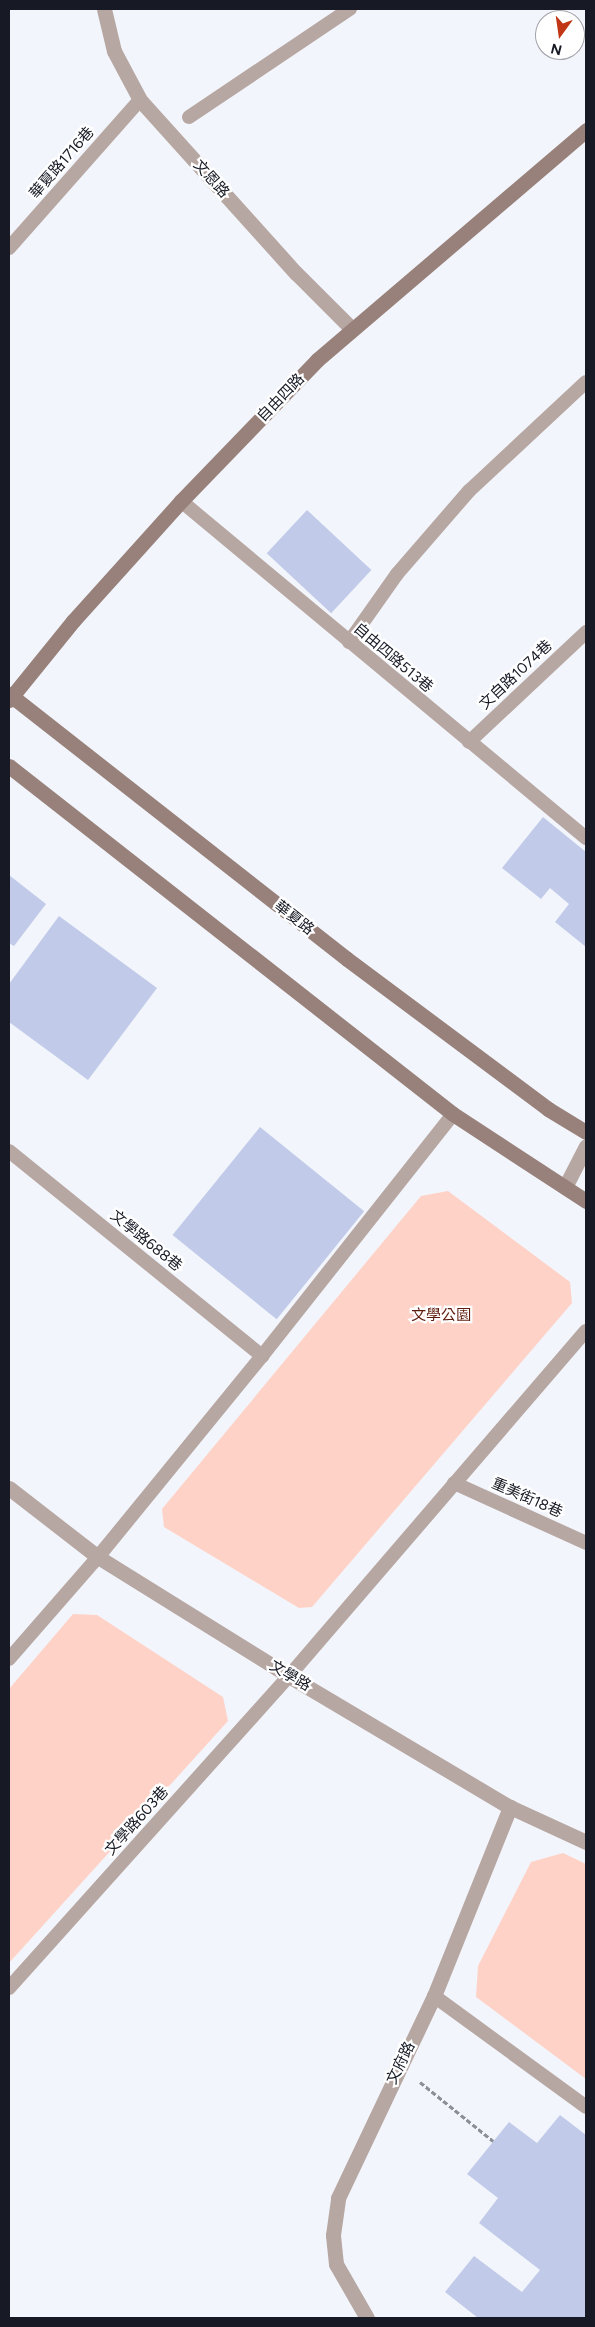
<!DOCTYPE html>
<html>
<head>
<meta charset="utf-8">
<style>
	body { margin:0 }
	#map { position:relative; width:595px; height:2327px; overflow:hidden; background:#f2f5fb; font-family:Figtree,"Noto Sans TC",sans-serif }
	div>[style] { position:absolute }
	.green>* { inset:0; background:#ffd2c7 }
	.building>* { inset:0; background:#c1cbe9; transform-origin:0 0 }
	.path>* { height:3px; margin-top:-1.5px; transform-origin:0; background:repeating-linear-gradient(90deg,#8c8f97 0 5px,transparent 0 7.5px) }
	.lane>* { height:14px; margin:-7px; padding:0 7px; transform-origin:7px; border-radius:7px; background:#b7a7a3 }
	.street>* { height:15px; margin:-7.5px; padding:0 7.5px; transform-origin:7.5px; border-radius:7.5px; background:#b7a7a3 }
	.secondary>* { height:15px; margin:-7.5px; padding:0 7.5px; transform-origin:7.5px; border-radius:7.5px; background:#98817b }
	span { translate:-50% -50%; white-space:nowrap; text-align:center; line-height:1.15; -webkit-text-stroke:4.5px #fff; paint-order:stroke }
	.street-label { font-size:15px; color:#171a25 }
	.park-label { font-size:15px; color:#5f1d0e }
	.frame { position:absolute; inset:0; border:10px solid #171a25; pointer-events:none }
	.north { position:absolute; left:535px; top:10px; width:50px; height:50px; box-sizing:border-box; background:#fff; border:1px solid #a2a3a8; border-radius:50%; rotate:194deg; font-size:14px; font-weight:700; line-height:20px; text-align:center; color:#171a25 }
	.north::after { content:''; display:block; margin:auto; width:18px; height:22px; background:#c13715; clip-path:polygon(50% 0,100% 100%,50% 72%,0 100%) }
</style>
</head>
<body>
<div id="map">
	<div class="green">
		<i style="clip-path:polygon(448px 1191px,570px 1282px,572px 1303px,312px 1607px,299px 1608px,164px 1527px,162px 1509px,421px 1196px)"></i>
		<i style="clip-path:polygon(73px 1614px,97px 1615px,223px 1697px,228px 1721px,9px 1963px,9px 1689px)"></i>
		<i style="clip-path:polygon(563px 1853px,586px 1864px,586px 2079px,476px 1997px,478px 1966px,531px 1862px)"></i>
	</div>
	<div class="building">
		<i style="left:307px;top:510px;width:88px;height:59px;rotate:43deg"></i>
		<i style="clip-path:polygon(543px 817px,586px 852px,586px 947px,555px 922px,569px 904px,550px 888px,541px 899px,502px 868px)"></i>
		<i style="clip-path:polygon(9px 875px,46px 904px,14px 946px,9px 943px)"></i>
		<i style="clip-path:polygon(59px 916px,157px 988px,88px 1080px,9px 1022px,9px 984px)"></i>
		<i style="left:260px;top:1127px;width:134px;height:139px;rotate:39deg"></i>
		<i style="clip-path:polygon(560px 2115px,586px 2135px,586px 2318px,478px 2318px,445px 2292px,474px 2256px,522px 2292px,540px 2270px,479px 2223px,498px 2198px,467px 2174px,509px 2122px,537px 2143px)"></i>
	</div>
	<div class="path">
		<i style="left:420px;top:2082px;width:94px;rotate:38.9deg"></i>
	</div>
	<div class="lane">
		<i style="left:189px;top:117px;width:194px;rotate:-33.9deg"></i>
		<i style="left:9px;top:248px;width:198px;rotate:-48.5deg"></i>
		<i style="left:181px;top:501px;width:527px;rotate:39.76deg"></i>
		<i style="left:349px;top:642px;width:83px;rotate:-54.8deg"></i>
		<i style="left:397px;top:574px;width:110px;rotate:-49.1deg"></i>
		<i style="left:469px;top:491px;width:160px;rotate:-43deg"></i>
		<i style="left:469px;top:742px;width:161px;rotate:-43.2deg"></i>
		<i style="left:9px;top:1151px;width:326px;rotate:39deg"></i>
		<i style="left:454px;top:1483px;width:145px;rotate:24.4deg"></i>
		<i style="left:9px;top:1659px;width:135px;rotate:-48.9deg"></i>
		<i style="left:98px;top:1557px;width:259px;rotate:-50.8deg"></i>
		<i style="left:262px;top:1356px;width:308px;rotate:-51.7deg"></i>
		<i style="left:9px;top:1988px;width:419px;rotate:-48.1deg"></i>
		<i style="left:289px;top:1676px;width:455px;rotate:-49.3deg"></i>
		<i style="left:434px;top:1996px;width:188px;rotate:36.1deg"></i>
	</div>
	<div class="street">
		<i style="left:104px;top:9px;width:43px;rotate:76.6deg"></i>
		<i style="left:114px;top:51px;width:55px;rotate:62deg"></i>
		<i style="left:140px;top:100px;width:233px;rotate:48deg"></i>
		<i style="left:296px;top:273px;width:79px;rotate:45deg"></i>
		<i style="left:565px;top:1187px;width:46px;rotate:-62.9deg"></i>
		<i style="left:9px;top:1488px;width:113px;rotate:37.8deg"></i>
		<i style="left:98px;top:1557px;width:225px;rotate:31.9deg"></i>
		<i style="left:289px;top:1676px;width:257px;rotate:30.7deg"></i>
		<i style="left:510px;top:1807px;width:84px;rotate:24.7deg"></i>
		<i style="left:367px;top:2318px;width:62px;rotate:-119.9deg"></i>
		<i style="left:336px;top:2264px;width:29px;rotate:-96deg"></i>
		<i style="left:333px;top:2235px;width:37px;rotate:-82deg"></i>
		<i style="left:338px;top:2198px;width:224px;rotate:-64.6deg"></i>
		<i style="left:434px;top:1996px;width:204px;rotate:-68.1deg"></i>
	</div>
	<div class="secondary">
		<i style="left:9px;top:694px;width:429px;rotate:38.1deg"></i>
		<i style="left:347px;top:959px;width:251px;rotate:36.7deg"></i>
		<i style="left:548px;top:1109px;width:44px;rotate:31.2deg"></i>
		<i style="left:9px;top:700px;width:102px;rotate:-51deg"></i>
		<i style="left:73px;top:621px;width:161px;rotate:-48deg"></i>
		<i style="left:181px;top:501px;width:196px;rotate:-46deg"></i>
		<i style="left:317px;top:360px;width:354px;rotate:-40.5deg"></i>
		<i style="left:9px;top:766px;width:564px;rotate:38.09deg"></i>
		<i style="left:453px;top:1114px;width:159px;rotate:33.2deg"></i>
	</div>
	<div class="street-label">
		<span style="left:62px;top:163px;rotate:-49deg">華夏路1716巷</span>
		<span style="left:211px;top:179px;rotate:48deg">文恩路</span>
		<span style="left:281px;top:398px;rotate:-46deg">自由四路</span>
		<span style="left:393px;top:658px;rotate:40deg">自由四路513巷</span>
		<span style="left:516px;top:675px;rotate:-43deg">文自路1074巷</span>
		<span style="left:294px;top:918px;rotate:38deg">華夏路</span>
		<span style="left:146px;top:1241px;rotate:39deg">文學路688巷</span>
		<span style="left:527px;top:1498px;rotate:24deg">重美街18巷</span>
		<span style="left:290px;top:1676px;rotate:31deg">文學路</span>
		<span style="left:137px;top:1821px;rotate:-48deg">文學路603巷</span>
		<span style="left:401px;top:2063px;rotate:-64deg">文府路</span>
	</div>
	<div class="park-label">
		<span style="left:441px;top:1316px">文學公園</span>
	</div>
	<div class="frame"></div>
	<div class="north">N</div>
</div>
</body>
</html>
